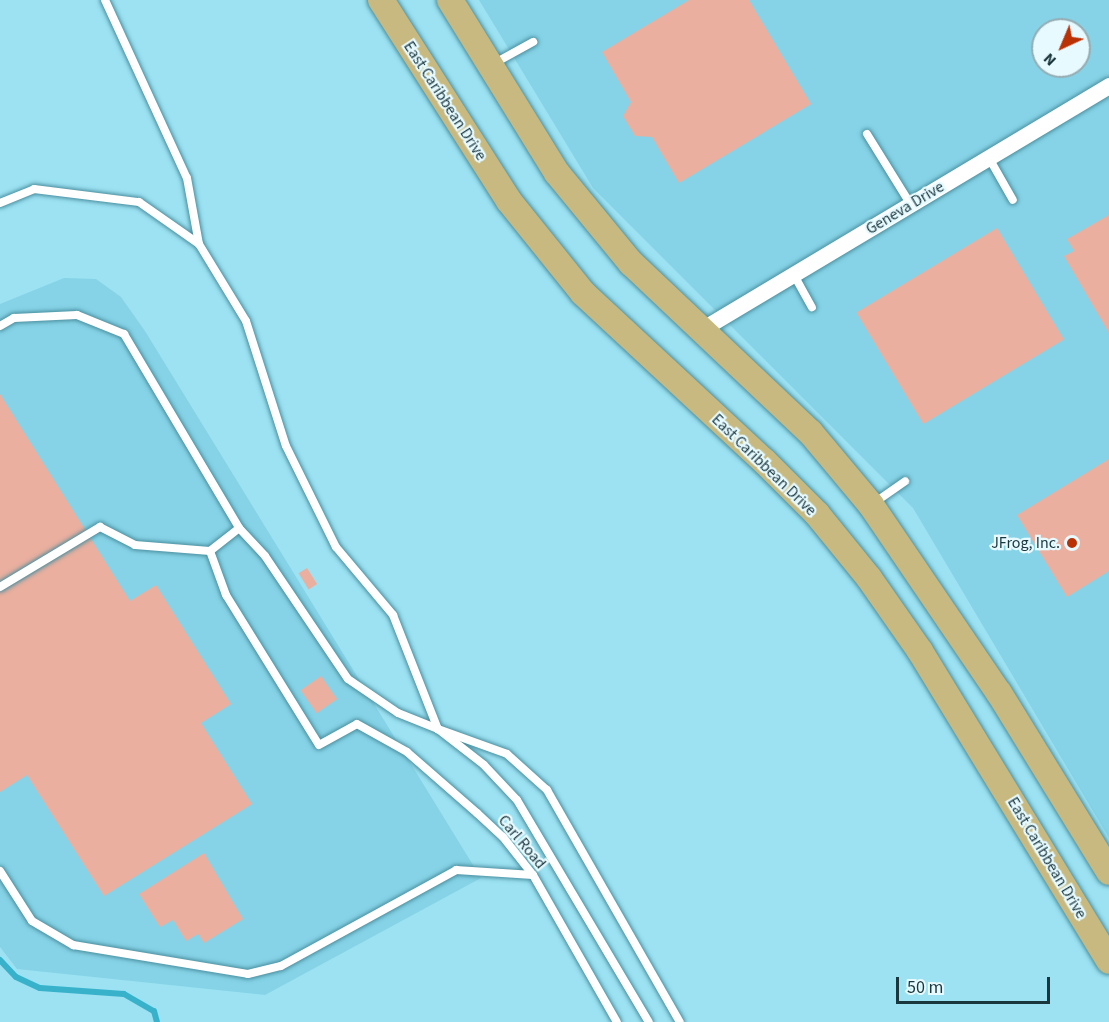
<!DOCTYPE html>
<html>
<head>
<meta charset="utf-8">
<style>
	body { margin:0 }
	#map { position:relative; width:1109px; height:1022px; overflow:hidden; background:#9ce2f3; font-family:"Source Sans 3",sans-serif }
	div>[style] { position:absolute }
	.built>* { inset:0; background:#86d3e7 }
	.stream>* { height:6px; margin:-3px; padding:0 3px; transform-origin:3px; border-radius:3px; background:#38b2cb }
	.building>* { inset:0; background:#eaaf9f; transform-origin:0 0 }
	.roads { filter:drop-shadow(0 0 2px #4a8f9f) drop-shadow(0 0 2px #4a8f9f) }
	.lane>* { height:8px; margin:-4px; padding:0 4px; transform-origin:4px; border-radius:4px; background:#fff }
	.street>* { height:16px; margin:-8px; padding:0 8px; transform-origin:8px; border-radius:8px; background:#fff }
	.primary>* { height:26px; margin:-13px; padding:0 13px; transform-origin:13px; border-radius:13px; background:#c7b97f }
	.dots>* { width:16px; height:16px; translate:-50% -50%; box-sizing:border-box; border:3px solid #e6faff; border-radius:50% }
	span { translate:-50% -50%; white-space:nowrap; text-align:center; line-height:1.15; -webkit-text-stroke:4.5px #e6faff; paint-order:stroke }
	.street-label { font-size:16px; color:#1b373e }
	.poi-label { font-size:16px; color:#1b373e }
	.right { translate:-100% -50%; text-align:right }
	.north { position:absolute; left:1031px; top:18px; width:60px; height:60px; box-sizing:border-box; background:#e6faff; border:2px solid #95acb2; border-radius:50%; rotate:224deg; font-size:16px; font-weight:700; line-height:24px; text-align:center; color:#1b373e }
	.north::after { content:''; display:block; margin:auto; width:21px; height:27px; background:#ba3106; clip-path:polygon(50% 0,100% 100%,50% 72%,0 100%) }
	.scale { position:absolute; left:896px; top:977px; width:154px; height:27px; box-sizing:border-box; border:3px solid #1b373e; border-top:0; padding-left:8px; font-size:18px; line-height:21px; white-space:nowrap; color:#1b373e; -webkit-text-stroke:4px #e6faff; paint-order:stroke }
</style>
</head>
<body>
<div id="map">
	<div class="built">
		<i style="clip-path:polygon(evenodd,479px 0,1109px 0,1109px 838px,913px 508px,593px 188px,479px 0,1043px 30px,1079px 30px,1079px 66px,1043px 66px,1043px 30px)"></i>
		<i style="clip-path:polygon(64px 278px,96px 279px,121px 297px,145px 331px,481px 878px,265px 995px,17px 969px,0 947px,0 304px)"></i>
	</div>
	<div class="stream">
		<i style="left:0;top:960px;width:23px;rotate:47deg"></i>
		<i style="left:16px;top:977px;width:26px;rotate:25deg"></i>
		<i style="left:40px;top:988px;width:84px;rotate:4.1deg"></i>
		<i style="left:124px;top:994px;width:34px;rotate:30deg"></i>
		<i style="left:154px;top:1011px;width:11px;rotate:75deg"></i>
	</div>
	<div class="building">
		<i style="clip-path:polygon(689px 0,749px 0,811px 104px,679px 183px,652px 137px,635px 136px,623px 116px,631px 102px,602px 52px)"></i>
		<i style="clip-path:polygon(1109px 215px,1109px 333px,1064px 256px,1074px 251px,1067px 239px)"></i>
		<i style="left:997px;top:228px;width:130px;height:164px;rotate:59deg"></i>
		<i style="clip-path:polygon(0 394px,130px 601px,156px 585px,231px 704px,201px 723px,252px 804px,104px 896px,27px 775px,0 792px)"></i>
		<i style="clip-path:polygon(1109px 459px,1109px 571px,1067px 597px,1017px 515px)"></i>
		<i style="left:307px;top:568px;width:19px;height:10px;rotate:58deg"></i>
		<i style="left:321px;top:676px;width:28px;height:25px;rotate:55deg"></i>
		<i style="clip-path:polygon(204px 853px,243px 919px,204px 943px,198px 934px,186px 941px,173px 920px,160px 927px,139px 894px)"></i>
	</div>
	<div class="roads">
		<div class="lane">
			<i style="left:105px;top:0;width:196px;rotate:65.3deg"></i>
			<i style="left:187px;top:178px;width:67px;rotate:79.7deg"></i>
			<i style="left:493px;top:64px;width:46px;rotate:-28.8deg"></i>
			<i style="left:867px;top:134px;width:84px;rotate:58.2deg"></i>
			<i style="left:989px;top:158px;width:48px;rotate:60.3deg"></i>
			<i style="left:0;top:203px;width:37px;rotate:-22deg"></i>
			<i style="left:34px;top:189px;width:106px;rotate:7.1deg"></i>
			<i style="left:139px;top:202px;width:73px;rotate:35deg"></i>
			<i style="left:199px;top:244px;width:90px;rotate:58.6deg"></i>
			<i style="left:246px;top:321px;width:131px;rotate:72.3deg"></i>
			<i style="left:286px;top:446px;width:113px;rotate:63.7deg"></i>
			<i style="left:336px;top:547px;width:89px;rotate:50deg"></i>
			<i style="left:393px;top:615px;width:123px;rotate:68.5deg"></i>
			<i style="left:438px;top:729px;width:73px;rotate:19.9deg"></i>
			<i style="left:507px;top:754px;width:54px;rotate:42deg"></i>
			<i style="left:547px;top:790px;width:267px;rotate:60.2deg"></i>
			<i style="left:794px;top:275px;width:37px;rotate:61deg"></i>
			<i style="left:0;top:326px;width:16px;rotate:-30deg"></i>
			<i style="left:14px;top:318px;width:63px;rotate:-2.7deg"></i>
			<i style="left:77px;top:315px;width:51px;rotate:22deg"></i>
			<i style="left:124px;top:334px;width:226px;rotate:59.3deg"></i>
			<i style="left:239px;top:528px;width:38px;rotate:47deg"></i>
			<i style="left:265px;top:556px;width:148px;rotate:56deg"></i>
			<i style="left:348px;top:679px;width:60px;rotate:34.2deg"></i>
			<i style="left:398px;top:713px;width:43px;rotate:21.8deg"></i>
			<i style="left:438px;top:729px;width:58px;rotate:38deg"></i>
			<i style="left:484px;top:765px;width:48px;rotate:46.7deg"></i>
			<i style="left:517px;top:800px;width:258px;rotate:59.3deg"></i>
			<i style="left:874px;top:503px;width:38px;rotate:-35deg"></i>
			<i style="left:210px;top:551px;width:47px;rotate:70deg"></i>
			<i style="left:226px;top:595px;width:176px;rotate:58.2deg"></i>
			<i style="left:319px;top:745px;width:43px;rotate:-28.9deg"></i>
			<i style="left:357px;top:724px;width:57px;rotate:29.2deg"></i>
			<i style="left:407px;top:752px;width:93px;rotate:41.1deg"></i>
			<i style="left:477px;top:813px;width:35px;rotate:43deg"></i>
			<i style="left:503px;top:837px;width:48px;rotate:51.7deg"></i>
			<i style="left:533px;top:875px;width:169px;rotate:60.3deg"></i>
			<i style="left:0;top:587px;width:117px;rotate:-31deg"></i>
			<i style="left:100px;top:527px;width:39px;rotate:27deg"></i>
			<i style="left:135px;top:545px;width:75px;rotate:4.6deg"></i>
			<i style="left:210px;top:551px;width:37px;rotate:-38deg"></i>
			<i style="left:0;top:871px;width:59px;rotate:57.4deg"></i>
			<i style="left:32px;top:921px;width:48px;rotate:30.3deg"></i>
			<i style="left:73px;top:945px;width:177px;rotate:9.4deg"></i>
			<i style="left:248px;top:974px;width:34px;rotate:-14deg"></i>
			<i style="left:281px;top:966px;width:200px;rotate:-28.7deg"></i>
			<i style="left:456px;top:870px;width:77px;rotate:3.7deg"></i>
		</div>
		<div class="street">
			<i style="left:700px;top:331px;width:477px;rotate:-30.9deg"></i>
		</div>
		<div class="primary">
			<i style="left:381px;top:0;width:238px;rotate:57.5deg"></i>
			<i style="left:509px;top:201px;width:118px;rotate:51.2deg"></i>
			<i style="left:583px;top:293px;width:247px;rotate:42.9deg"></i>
			<i style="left:764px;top:461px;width:75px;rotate:45deg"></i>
			<i style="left:817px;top:514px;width:82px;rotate:50.9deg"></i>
			<i style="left:869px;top:578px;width:89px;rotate:55.1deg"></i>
			<i style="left:920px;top:651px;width:363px;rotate:58.6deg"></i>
			<i style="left:450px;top:0;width:203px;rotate:58.3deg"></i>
			<i style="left:557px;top:173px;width:117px;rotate:50.6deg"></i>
			<i style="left:631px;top:263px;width:246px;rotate:43.4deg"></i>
			<i style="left:810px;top:432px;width:95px;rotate:50.1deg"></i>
			<i style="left:871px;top:505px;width:227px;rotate:55.8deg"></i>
			<i style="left:999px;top:693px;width:210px;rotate:58.4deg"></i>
		</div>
	</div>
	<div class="dots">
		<i style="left:1072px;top:543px;background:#ba3106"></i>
	</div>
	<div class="street-label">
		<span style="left:445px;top:101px;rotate:57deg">East Caribbean Drive</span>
		<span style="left:905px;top:208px;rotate:-31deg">Geneva Drive</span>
		<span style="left:764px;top:465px;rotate:44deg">East Caribbean Drive</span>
		<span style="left:522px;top:842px;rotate:50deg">Carl Road</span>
		<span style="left:1047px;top:858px;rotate:59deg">East Caribbean Drive</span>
	</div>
	<div class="poi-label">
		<span class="right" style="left:1060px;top:543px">JFrog, Inc.</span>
	</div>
	<div class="north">N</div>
	<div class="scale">50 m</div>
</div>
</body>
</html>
